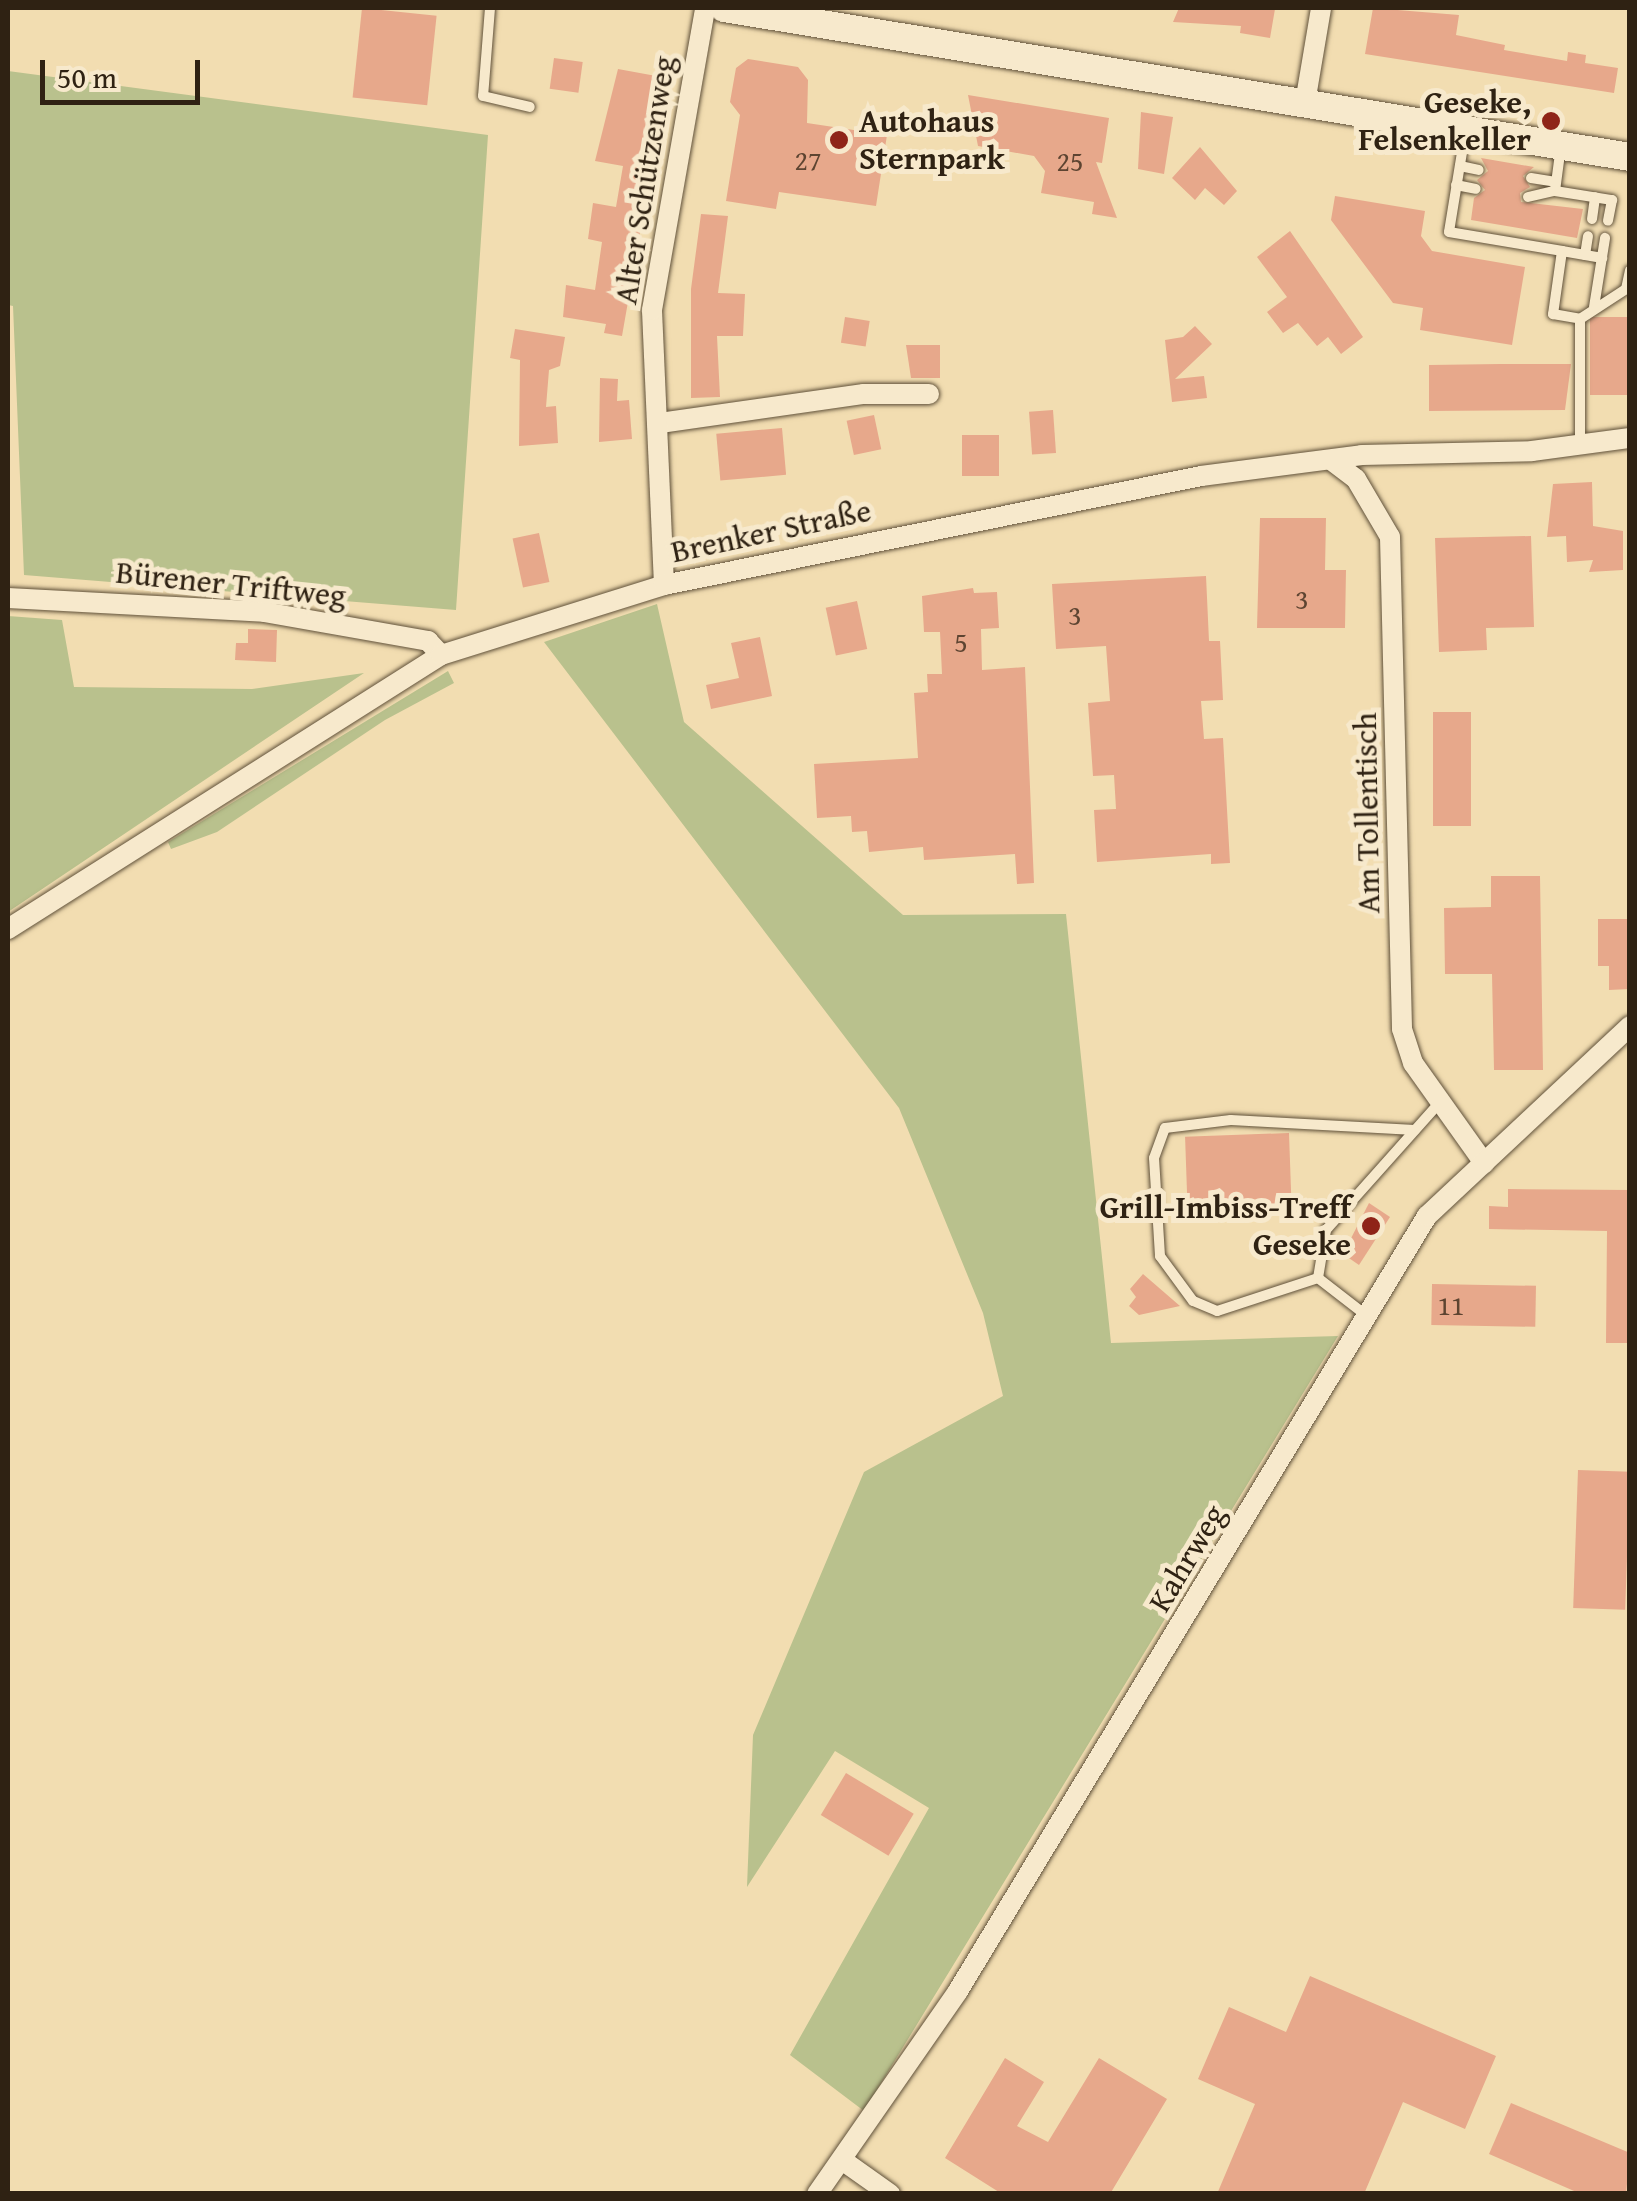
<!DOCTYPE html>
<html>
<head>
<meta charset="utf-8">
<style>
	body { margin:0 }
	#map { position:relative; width:1637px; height:2201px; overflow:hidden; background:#f2ddb1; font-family:"Gentium Book Plus",serif }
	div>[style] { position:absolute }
	.green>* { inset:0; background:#b9c18d }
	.building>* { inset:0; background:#e7a88b; transform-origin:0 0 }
	.roads { filter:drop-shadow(0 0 2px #60513a) drop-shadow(0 0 2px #60513a) }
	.lane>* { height:10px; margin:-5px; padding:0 5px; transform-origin:5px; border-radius:5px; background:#f7e9cc }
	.street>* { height:20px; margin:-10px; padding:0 10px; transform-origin:10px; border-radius:10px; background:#f7e9cc }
	.secondary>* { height:28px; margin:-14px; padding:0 14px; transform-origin:14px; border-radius:14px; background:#f7e9cc }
	.dots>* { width:28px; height:28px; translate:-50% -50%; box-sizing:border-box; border:5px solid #f7e9cc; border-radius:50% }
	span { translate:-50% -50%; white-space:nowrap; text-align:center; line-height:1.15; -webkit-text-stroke:10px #f7e9cc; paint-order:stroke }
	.number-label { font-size:28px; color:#5d4431 }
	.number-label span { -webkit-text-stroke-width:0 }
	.poi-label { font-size:32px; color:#2f2213; font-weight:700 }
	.right { translate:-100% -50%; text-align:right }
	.left { translate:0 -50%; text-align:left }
	.street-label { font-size:32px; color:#2f2213 }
	.frame { position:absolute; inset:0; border:10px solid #2f2213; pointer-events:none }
	.scale { position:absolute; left:40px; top:60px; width:160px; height:45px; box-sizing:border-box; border:5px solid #2f2213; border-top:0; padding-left:12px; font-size:30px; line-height:35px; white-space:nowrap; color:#2f2213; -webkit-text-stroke:8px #f7e9cc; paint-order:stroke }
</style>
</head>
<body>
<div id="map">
	<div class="green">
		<i style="clip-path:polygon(8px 71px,488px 135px,456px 610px,24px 575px,13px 306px,8px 305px)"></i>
		<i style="clip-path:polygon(657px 604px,684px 722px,903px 915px,1066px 914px,1111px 1343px,1338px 1336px,864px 2111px,790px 2055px,929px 1808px,835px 1751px,747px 1887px,753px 1735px,864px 1472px,1003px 1396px,983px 1313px,899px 1108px,544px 642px)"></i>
		<i style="clip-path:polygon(8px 616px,62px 620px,74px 687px,252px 689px,364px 673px,8px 912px)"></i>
		<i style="clip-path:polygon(448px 671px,454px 683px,385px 720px,217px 832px,171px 849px,168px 842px)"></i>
	</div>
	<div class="building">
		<i style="left:362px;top:8px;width:75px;height:90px;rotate:6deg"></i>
		<i style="clip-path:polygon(1179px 8px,1275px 9px,1270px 38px,1240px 33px,1241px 26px,1173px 22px)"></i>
		<i style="clip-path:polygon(1373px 8px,1459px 15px,1456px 35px,1505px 45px,1504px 50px,1567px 61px,1568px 52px,1586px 55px,1585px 63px,1618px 68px,1614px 93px,1365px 54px)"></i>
		<i style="left:554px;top:58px;width:29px;height:31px;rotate:8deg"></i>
		<i style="clip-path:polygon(748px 59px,798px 67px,808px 80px,807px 123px,887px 135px,876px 206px,779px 192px,776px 209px,726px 201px,740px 115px,730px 102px,736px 68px)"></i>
		<i style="clip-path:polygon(618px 69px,667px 78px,662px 105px,652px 104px,648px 141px,656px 142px,622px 336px,604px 333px,606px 324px,563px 317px,566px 285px,595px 290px,602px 242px,588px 239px,593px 203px,616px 207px,623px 166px,595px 161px)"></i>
		<i style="clip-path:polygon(968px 95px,1109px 118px,1102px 163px,1096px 162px,1117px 218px,1092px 214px,1094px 202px,1041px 193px,1045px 171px,1034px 156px,978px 146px)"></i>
		<i style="clip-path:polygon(1141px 112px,1173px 117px,1164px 174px,1138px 169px)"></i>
		<i style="clip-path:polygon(1200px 147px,1237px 191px,1224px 205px,1205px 188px,1195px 200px,1172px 178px)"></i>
		<i style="clip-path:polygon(1481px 158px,1534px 167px,1523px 176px,1530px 187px,1520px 193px,1521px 202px,1583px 209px,1577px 238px,1471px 220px,1474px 198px,1485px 190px,1477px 180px,1488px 171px)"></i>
		<i style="clip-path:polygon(1335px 196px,1425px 211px,1421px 236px,1432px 251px,1525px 267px,1512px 345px,1420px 330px,1423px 308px,1393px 303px,1331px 220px)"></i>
		<i style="clip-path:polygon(701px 214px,728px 216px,718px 293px,745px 294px,743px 336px,717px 336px,720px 397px,691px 398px,691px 289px)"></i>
		<i style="clip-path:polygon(1290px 231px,1363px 337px,1341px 354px,1328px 337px,1317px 346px,1298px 323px,1283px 333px,1267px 312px,1287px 297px,1257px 257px)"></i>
		<i style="left:845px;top:317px;width:25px;height:26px;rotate:9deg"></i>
		<i style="left:1630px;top:317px;width:78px;height:40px;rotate:90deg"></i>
		<i style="clip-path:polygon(1195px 326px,1212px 344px,1175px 379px,1204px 376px,1207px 398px,1172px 402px,1165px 340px,1183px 337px)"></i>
		<i style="clip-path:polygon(515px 329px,565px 337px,560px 366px,549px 370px,546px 407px,556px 406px,558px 443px,519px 446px,520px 360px,510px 358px)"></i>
		<i style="clip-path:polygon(906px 345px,940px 345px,940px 378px,911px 378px)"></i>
		<i style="clip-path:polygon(1500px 364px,1571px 364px,1565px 410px,1429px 411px,1429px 365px)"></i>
		<i style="clip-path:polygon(600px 378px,618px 379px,617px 401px,629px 400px,632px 439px,599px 442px)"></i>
		<i style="left:1053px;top:410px;width:43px;height:24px;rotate:86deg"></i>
		<i style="left:874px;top:415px;width:35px;height:28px;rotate:78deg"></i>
		<i style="left:782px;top:428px;width:47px;height:66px;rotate:85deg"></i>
		<i style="left:962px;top:435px;width:37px;height:41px"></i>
		<i style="clip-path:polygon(1592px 482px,1593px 526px,1623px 531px,1623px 570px,1589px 572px,1593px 560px,1567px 562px,1566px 536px,1547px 537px,1553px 484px)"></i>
		<i style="clip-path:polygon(1260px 518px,1326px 518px,1325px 570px,1346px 570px,1345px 628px,1257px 628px)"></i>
		<i style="left:539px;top:533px;width:50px;height:27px;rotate:78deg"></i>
		<i style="clip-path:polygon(1531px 536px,1534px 627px,1486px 628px,1487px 650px,1439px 652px,1435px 538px)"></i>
		<i style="clip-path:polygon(1206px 576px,1209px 641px,1220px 641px,1223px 700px,1201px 701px,1204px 739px,1223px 738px,1230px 863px,1211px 864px,1211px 854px,1097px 862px,1094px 810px,1116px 809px,1114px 775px,1093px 776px,1088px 703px,1110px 701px,1106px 646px,1056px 649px,1052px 584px)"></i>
		<i style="clip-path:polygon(973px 588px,974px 593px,997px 592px,999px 628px,981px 629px,982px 670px,1025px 667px,1034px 883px,1017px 884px,1015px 854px,924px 860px,923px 847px,869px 852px,867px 831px,852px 832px,851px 816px,817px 818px,814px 764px,918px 758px,914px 693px,928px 692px,927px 674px,942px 674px,940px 632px,924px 632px,922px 596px)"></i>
		<i style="left:857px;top:601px;width:49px;height:32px;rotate:78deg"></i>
		<i style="clip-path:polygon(248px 629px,277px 630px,276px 662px,235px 660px,236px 643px,248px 643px)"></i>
		<i style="clip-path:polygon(760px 637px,772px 696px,711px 709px,706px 685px,739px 678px,731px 643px)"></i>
		<i style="left:1433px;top:712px;width:38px;height:114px"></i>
		<i style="clip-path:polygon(1491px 876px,1540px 876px,1543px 1070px,1494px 1070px,1492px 974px,1445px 974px,1444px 908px,1491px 907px)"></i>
		<i style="clip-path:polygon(1598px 919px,1630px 919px,1630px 989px,1609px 990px,1609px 966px,1598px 966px)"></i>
		<i style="left:1289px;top:1133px;width:73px;height:104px;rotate:88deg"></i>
		<i style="clip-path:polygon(1508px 1189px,1630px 1190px,1630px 1343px,1606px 1343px,1607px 1231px,1489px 1229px,1489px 1206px,1508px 1207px)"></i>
		<i style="clip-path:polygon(1369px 1203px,1390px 1217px,1359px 1265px,1343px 1254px)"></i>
		<i style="clip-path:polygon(1143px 1274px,1180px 1306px,1139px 1315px,1129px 1306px,1136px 1297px,1130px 1289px)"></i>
		<i style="left:1432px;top:1284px;width:104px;height:41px;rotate:1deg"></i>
		<i style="left:1578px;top:1470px;width:52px;height:138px;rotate:2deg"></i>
		<i style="left:846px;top:1773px;width:79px;height:49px;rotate:31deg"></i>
		<i style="clip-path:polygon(1310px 1976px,1496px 2056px,1465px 2129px,1403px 2102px,1364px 2194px,1217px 2194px,1255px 2104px,1198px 2079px,1229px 2007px,1286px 2032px)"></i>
		<i style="clip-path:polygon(1005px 2058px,1044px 2082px,1017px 2126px,1048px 2142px,1099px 2058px,1167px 2099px,1110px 2194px,1002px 2194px,945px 2158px)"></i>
		<i style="clip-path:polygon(1511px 2103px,1630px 2153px,1626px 2194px,1581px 2194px,1489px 2154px)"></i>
	</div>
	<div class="roads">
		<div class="lane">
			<i style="left:490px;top:8px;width:88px;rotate:94.5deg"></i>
			<i style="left:483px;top:96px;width:48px;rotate:13.2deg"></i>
			<i style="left:1465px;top:134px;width:99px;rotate:99.3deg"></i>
			<i style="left:1449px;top:232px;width:115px;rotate:9.5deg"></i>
			<i style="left:1562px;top:251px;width:64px;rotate:98.1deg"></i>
			<i style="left:1553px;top:314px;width:27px;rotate:10deg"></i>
			<i style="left:1561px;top:146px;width:45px;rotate:97.6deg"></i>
			<i style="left:1555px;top:191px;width:58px;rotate:9deg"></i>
			<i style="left:1612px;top:200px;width:21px;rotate:101deg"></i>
			<i style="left:1460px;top:166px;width:19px;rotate:12deg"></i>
			<i style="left:1531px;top:178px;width:25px;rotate:9deg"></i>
			<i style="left:1456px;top:185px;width:20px;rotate:11deg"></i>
			<i style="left:1528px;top:197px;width:28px;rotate:-13deg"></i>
			<i style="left:1592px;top:219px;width:22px;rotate:-82deg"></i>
			<i style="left:1562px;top:251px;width:41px;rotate:9.9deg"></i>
			<i style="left:1585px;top:255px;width:19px;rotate:-81deg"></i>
			<i style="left:1594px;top:307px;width:70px;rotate:-80.9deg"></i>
			<i style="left:1580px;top:446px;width:127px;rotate:-90deg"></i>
			<i style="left:1580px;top:319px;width:55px;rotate:-33.1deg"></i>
			<i style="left:1626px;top:289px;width:19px;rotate:-78deg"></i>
			<i style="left:1318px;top:1278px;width:106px;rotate:161.9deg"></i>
			<i style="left:1217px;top:1311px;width:26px;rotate:-157deg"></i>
			<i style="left:1193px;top:1301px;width:56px;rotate:-126.3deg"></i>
			<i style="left:1160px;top:1256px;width:98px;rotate:-93.5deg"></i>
			<i style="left:1154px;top:1158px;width:32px;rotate:-70deg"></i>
			<i style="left:1165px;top:1128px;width:66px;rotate:-6.9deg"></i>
			<i style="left:1231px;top:1120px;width:184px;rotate:3.1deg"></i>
			<i style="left:1367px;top:1316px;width:62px;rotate:-142.2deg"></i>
			<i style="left:1318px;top:1278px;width:49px;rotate:-80.5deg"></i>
			<i style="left:1326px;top:1230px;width:171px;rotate:-48.3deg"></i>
		</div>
		<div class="street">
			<i style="left:1305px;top:103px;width:96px;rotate:-80.4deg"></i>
			<i style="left:660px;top:423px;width:206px;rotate:-8.1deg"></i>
			<i style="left:864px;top:394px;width:65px"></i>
			<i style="left:1331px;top:460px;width:31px;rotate:37deg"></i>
			<i style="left:1356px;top:479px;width:67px;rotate:59.6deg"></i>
			<i style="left:1390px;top:537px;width:492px;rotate:88.6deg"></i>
			<i style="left:1402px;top:1029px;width:36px;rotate:72deg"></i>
			<i style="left:1413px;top:1063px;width:123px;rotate:54.6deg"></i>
			<i style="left:664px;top:585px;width:275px;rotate:-92.5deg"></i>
			<i style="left:652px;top:310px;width:307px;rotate:-80deg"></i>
			<i style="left:8px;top:598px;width:256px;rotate:3.1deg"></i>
			<i style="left:264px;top:612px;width:167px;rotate:10deg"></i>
			<i style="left:428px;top:641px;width:19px;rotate:47deg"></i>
			<i style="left:8px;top:929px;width:512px;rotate:-32.33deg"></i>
			<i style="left:441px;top:655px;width:234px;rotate:-17.4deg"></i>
			<i style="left:664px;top:585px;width:548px;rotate:-11.47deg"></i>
			<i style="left:1201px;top:476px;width:162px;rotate:-7.4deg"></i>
			<i style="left:1362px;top:455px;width:170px;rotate:-1.3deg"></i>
			<i style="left:1532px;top:451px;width:99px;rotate:-7.6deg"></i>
			<i style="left:842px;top:2160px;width:59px;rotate:35.3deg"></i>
			<i style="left:817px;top:2194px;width:247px;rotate:-55.2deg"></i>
			<i style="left:958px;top:1991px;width:906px;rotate:-58.82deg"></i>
			<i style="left:1427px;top:1216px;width:278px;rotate:-43.1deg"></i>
		</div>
		<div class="secondary">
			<i style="left:724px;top:8px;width:918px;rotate:9.34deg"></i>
		</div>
	</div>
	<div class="dots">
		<i style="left:1551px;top:121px;background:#8f2418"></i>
		<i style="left:839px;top:140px;background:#8f2418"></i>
		<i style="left:1371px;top:1226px;background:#8f2418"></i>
	</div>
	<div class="number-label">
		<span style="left:808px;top:160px">27</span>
		<span style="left:1070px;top:161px">25</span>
		<span style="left:1302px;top:599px">3</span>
		<span style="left:1075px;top:615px">3</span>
		<span style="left:961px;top:642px">5</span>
		<span style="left:1451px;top:1305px">11</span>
	</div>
	<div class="poi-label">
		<span class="right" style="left:1531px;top:121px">Geseke,<br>Felsenkeller</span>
		<span class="left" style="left:859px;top:140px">Autohaus<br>Sternpark</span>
		<span class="right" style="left:1351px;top:1226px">Grill-Imbiss-Treff<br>Geseke</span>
	</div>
	<div class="street-label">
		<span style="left:645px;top:180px;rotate:-81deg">Alter Schützenweg</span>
		<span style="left:771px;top:531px;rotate:-12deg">Brenker Straße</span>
		<span style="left:231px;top:584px;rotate:6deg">Bürener Triftweg</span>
		<span style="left:1367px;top:813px;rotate:-91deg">Am Tollentisch</span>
		<span style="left:1187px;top:1558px;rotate:-59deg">Kahrweg</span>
	</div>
	<div class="frame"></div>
	<div class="scale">50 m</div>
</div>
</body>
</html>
